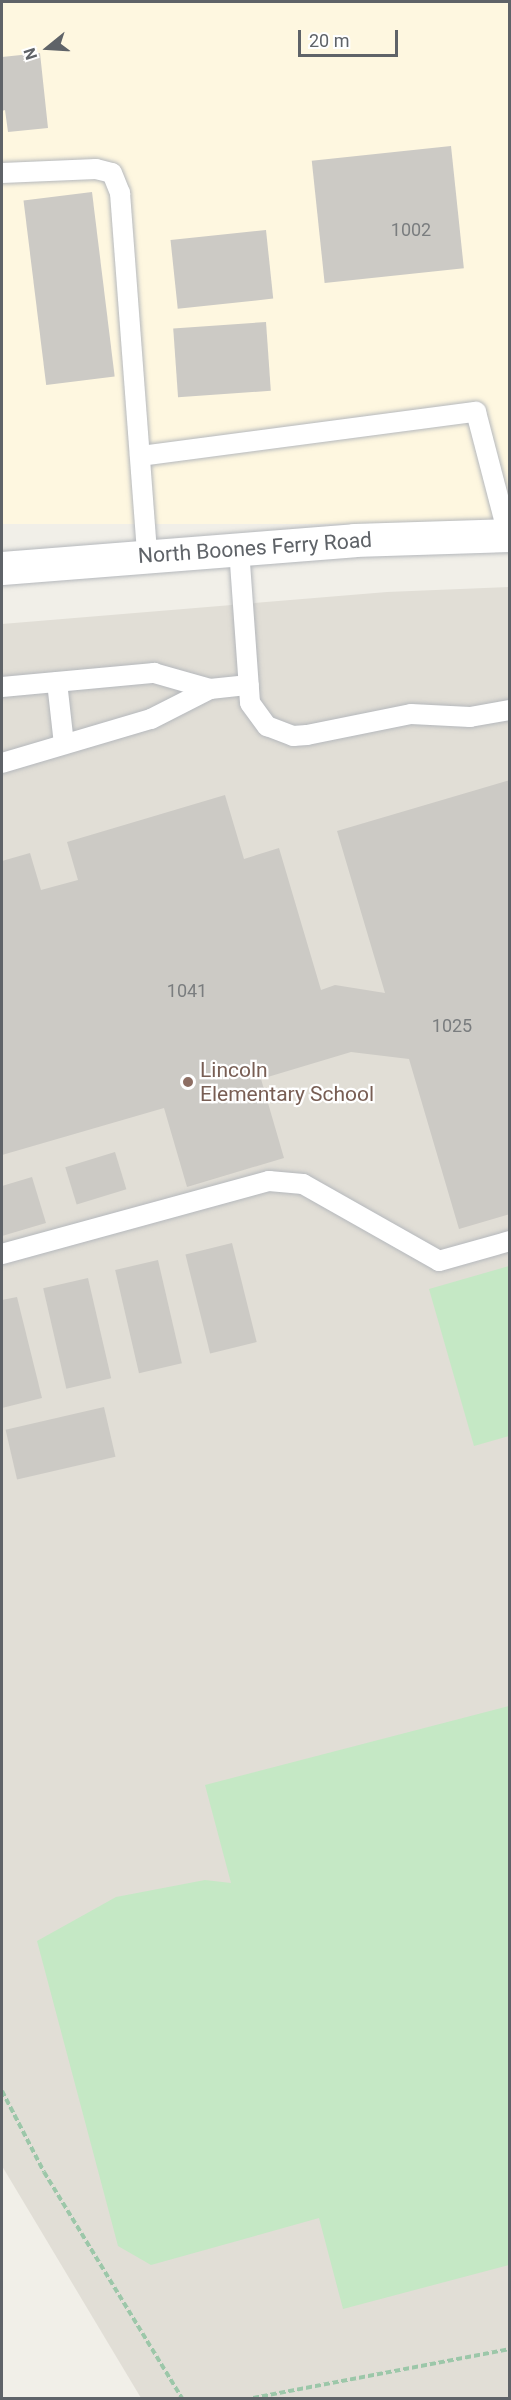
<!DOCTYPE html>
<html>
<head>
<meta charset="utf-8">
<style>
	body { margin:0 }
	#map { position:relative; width:511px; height:2400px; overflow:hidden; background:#f1efe8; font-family:Roboto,sans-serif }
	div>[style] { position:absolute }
	.commercial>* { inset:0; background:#fef7e0; transform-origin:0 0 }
	.education>* { inset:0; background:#e1ded6 }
	.green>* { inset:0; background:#c5e8c5 }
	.building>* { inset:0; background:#cccac5; transform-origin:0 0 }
	.path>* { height:4px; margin-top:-2px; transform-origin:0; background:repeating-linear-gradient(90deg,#9cc7a9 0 6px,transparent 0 9px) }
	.roads { filter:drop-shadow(0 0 2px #b5b8bc) drop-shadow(0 0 2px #b5b8bc) }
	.lane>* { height:20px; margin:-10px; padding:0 10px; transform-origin:10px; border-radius:10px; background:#fff }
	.secondary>* { height:33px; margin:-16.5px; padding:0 16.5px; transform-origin:16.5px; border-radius:16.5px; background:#fff }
	.dots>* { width:16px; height:16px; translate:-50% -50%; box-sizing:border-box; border:3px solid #fff; border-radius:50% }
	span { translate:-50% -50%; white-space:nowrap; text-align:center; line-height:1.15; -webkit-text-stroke:4.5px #fff; paint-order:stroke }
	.number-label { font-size:18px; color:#7a7d7f }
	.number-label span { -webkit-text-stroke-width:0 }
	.street-label { font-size:21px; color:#5f6368 }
	.education-label { font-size:21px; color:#785e54 }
	.left { translate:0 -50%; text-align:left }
	.frame { position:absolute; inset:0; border:3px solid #5f6368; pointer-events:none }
	.north { position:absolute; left:18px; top:18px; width:60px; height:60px; -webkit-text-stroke:4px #fff; paint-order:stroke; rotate:252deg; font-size:16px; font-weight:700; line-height:24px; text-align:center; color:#5f6368 }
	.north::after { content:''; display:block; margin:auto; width:21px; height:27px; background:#5f6368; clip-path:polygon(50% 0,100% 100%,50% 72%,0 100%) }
	.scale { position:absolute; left:298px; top:30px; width:100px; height:27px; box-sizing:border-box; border:3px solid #5f6368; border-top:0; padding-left:8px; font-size:18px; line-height:21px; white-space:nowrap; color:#5f6368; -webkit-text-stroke:4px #fff; paint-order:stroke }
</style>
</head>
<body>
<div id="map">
	<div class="commercial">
		<i style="left:2px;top:2px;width:507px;height:522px"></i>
	</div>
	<div class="education">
		<i style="clip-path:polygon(509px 587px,509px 2398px,141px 2398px,2px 2166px,2px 624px,387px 592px)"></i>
	</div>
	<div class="green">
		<i style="clip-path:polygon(509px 1266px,509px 1436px,474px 1446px,429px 1289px)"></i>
		<i style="clip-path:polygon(509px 1706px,509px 2265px,343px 2309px,319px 2218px,151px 2265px,118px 2246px,37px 1941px,116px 1897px,205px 1880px,231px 1883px,205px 1785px)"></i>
	</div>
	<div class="building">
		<i style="clip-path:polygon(40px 53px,48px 128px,8px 132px,5px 110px,2px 111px,2px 57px)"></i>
		<i style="left:451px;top:146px;width:123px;height:140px;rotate:84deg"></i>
		<i style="left:92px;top:192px;width:186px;height:69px;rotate:83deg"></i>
		<i style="left:266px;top:230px;width:69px;height:96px;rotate:84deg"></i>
		<i style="left:266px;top:322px;width:69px;height:93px;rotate:86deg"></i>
		<i style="clip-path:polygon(510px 780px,510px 1214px,459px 1229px,409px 1059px,351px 1052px,261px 1079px,284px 1158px,187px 1187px,164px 1108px,2px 1155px,2px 861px,30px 853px,41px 890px,78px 880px,67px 842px,225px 795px,244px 859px,279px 848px,321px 990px,335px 985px,385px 993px,337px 831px)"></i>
		<i style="left:115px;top:1152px;width:39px;height:52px;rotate:73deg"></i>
		<i style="clip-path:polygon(32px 1177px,46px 1223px,2px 1236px,2px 1186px)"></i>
		<i style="left:232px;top:1243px;width:102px;height:48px;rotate:76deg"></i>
		<i style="left:158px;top:1260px;width:106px;height:44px;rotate:77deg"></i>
		<i style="left:88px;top:1278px;width:103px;height:46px;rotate:77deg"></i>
		<i style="clip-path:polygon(17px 1297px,42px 1398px,2px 1408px,2px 1300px)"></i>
		<i style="left:104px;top:1407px;width:51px;height:101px;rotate:77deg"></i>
	</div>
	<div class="path">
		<i style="left:2px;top:2091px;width:91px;rotate:62.6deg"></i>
		<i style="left:44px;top:2172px;width:265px;rotate:58.6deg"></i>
		<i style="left:253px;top:2398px;width:262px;rotate:-10.8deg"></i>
	</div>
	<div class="roads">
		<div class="lane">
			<i style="left:2px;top:173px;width:94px;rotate:-2.4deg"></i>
			<i style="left:96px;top:169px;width:16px;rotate:14deg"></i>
			<i style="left:112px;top:173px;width:22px;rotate:68deg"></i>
			<i style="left:120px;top:193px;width:364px;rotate:85.7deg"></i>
			<i style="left:140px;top:456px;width:339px;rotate:-7.5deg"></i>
			<i style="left:476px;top:412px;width:127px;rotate:75.4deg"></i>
			<i style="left:239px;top:549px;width:154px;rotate:85.9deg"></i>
			<i style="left:250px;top:703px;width:29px;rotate:54deg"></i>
			<i style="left:267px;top:726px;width:28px;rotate:21deg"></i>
			<i style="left:293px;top:736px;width:14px;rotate:-4deg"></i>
			<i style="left:307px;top:735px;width:106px;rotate:-11.4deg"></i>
			<i style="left:411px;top:714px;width:59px;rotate:2.9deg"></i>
			<i style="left:470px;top:717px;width:41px;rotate:-9.9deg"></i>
			<i style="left:57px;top:682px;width:62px;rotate:83.6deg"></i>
			<i style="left:2px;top:687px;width:153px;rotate:-5.3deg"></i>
			<i style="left:154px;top:673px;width:58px;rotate:15.9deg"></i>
			<i style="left:2px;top:763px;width:155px;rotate:-16.5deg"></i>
			<i style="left:151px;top:719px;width:66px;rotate:-27deg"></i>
			<i style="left:210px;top:689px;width:39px;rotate:-6deg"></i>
			<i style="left:2px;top:1254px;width:277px;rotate:-15.3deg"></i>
			<i style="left:269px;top:1181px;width:34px;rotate:5deg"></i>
			<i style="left:303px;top:1184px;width:156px;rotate:29.5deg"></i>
			<i style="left:439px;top:1261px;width:74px;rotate:-15.7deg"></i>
		</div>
		<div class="secondary">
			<i style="left:2px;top:568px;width:353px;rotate:-4.5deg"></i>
			<i style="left:354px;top:540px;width:156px;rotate:-1.8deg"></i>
		</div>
	</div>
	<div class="dots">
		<i style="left:188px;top:1082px;background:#8d6e63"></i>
	</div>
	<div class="number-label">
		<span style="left:411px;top:230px">1002</span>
		<span style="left:187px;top:991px">1041</span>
		<span style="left:452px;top:1026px">1025</span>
	</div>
	<div class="street-label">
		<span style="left:255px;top:548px;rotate:-4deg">North Boones Ferry Road</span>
	</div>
	<div class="education-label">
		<span class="left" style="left:200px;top:1082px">Lincoln<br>Elementary School</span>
	</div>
	<div class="frame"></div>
	<div class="north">N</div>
	<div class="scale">20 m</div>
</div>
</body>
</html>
